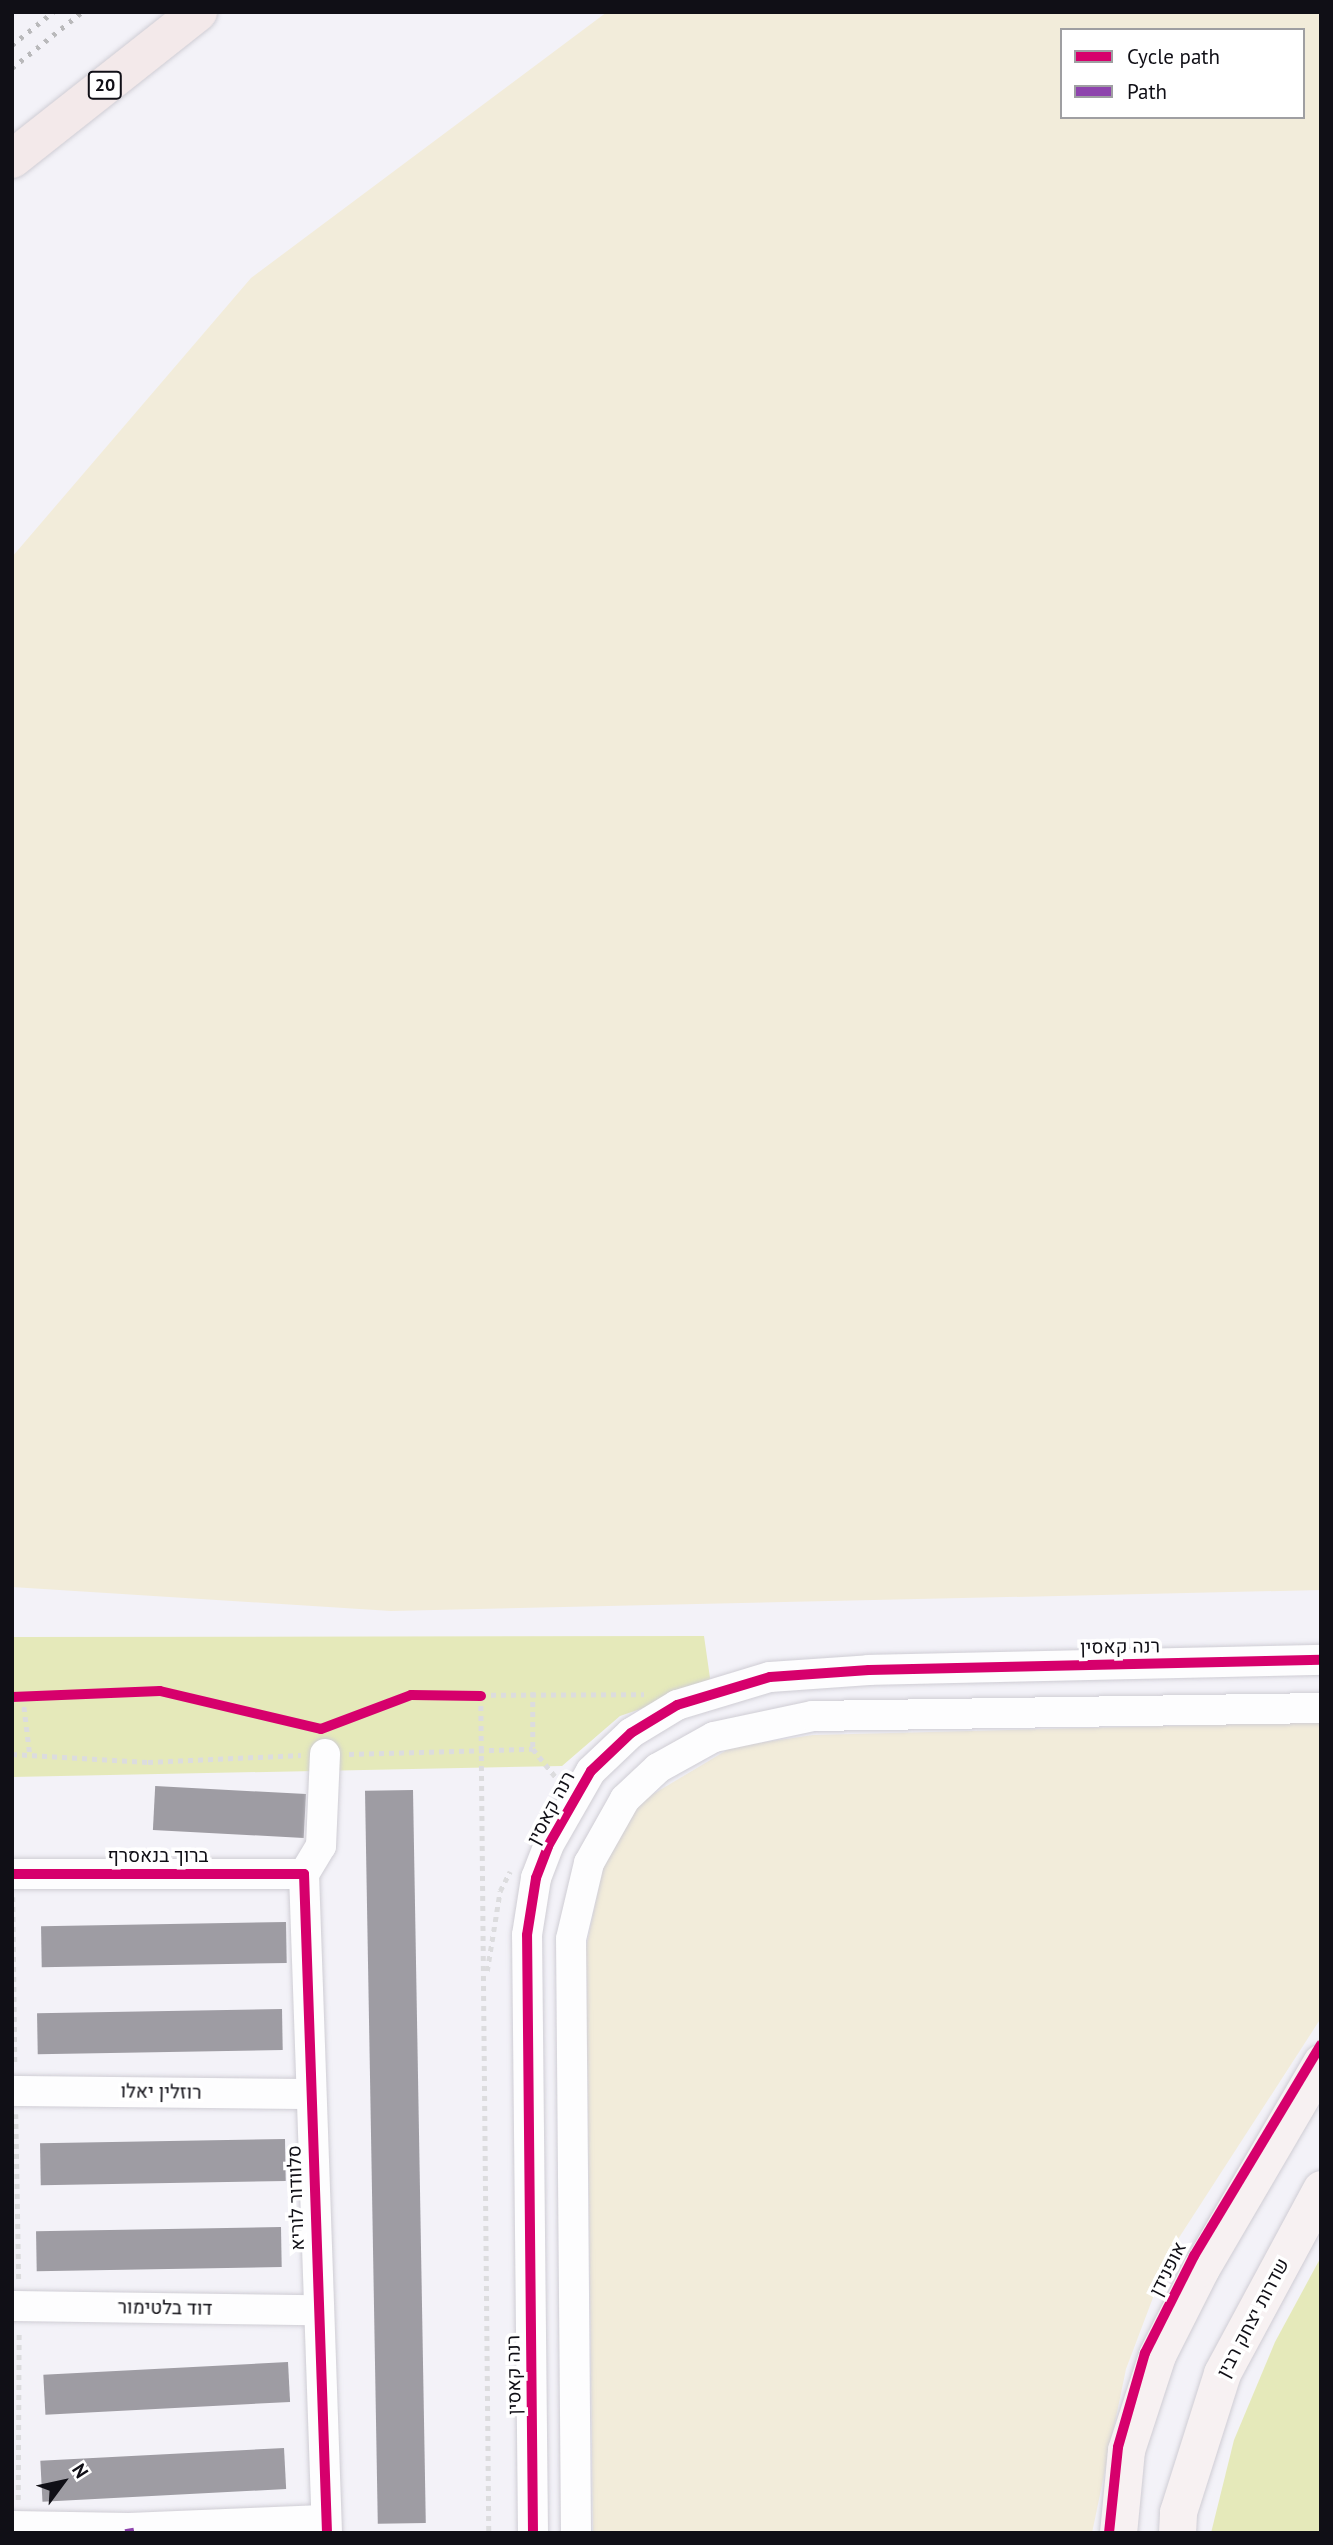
<!DOCTYPE html>
<html>
<head>
<meta charset="utf-8">
<style>
	body { margin:0 }
	#map { position:relative; width:1333px; height:2545px; overflow:hidden; background:#f3f2f8; font-family:"PT Sans",Heebo,sans-serif }
	div>[style] { position:absolute }
	.green>* { inset:0; background:#e5e9ba }
	.sand>* { inset:0; background:#f2ecda }
	.building>* { inset:0; background:#9e9ca3; transform-origin:0 0 }
	.path>* { height:4.5px; margin-top:-2.25px; transform-origin:0; background:repeating-linear-gradient(90deg,#dcdcde 0 5px,transparent 0 10px) }
	.roads { filter:drop-shadow(0 0 2px #cfcdd4) drop-shadow(0 0 2px #cfcdd4) }
	.minor>* { height:30px; margin:-15px; padding:0 15px; transform-origin:15px; border-radius:15px; background:#fdfdfe }
	.major>* { height:37px; margin:-18.5px; padding:0 18.5px; transform-origin:18.5px; border-radius:18.5px; background:#f7f1f2 }
	.highway>* { height:38px; margin:-19px; padding:0 19px; transform-origin:19px; border-radius:19px; background:#f3e9ea }
	.rail>* { height:5px; margin-top:-2.5px; transform-origin:0; background:repeating-linear-gradient(90deg,#b9b9bb 0 3.5px,transparent 0 10.5px) }
	.quiet>* { height:9px; margin-top:-4.5px; transform-origin:0; background:repeating-linear-gradient(90deg,#8e44ad 0 18px,transparent 0 27px) }
	.cycleway>* { height:10px; margin:-5px; padding:0 5px; transform-origin:5px; border-radius:5px; background:#d6006c }
	span { translate:-50% -50%; white-space:nowrap; text-align:center; line-height:1.15; -webkit-text-stroke:7px #fff; paint-order:stroke }
	.shield-label span { padding:2px 5px; background:#fff; border:2px solid; border-radius:5px; -webkit-text-stroke-width:0 }
	.shield-label { font-size:18px; color:#100f16; font-weight:700 }
	.street-label { font-size:19px; color:#100f16 }
	.frame { position:absolute; inset:0; border:14px solid #100f16; pointer-events:none }
	.legend { position:absolute; left:1060px; top:28px; width:245px; height:91px; box-sizing:border-box; background:#fff; border:2px solid #9f9fa2; margin:0; padding:9px 12px; list-style:none; font-size:21px; color:#100f16 }
	.legend li { display:flex; align-items:center; gap:14px; height:35px }
	.legend b { width:35px; border:2px solid #9f9fa2 }
	.north { position:absolute; left:28px; top:2447px; width:70px; height:70px; -webkit-text-stroke:5px #fff; paint-order:stroke; rotate:57deg; font-size:19px; font-weight:700; line-height:28px; text-align:center; color:#100f16 }
	.north::after { content:''; display:block; margin:auto; width:24px; height:32px; background:#100f16; clip-path:polygon(50% 0,100% 100%,50% 72%,0 100%) }
</style>
</head>
<body>
<div id="map">
	<div class="green">
		<i style="clip-path:polygon(704px 1636px,711px 1685px,620px 1716px,562px 1766px,12px 1777px,12px 1637px)"></i>
		<i style="clip-path:polygon(1321px 2257px,1321px 2533px,1211px 2533px,1234px 2440px,1275px 2342px)"></i>
	</div>
	<div class="sand">
		<i style="clip-path:polygon(evenodd,607px 12px,1321px 12px,1321px 1590px,391px 1611px,12px 1587px,12px 557px,251px 278px,607px 12px,1062px 30px,1303px 30px,1303px 117px,1062px 117px,1062px 30px)"></i>
		<i style="clip-path:polygon(1321px 1722px,1321px 2018px,1171px 2250px,1126px 2369px,1092px 2533px,593px 2533px,586px 1948px,603px 1868px,635px 1805px,732px 1747px,813px 1735px)"></i>
	</div>
	<div class="building">
		<i style="left:413px;top:1790px;width:733px;height:48px;rotate:89deg"></i>
		<i style="left:306px;top:1794px;width:44px;height:151px;rotate:93deg"></i>
		<i style="left:286px;top:1922px;width:41px;height:245px;rotate:89deg"></i>
		<i style="left:282px;top:2009px;width:41px;height:245px;rotate:89deg"></i>
		<i style="left:285px;top:2139px;width:42px;height:245px;rotate:89deg"></i>
		<i style="left:281px;top:2227px;width:40px;height:245px;rotate:89deg"></i>
		<i style="left:288px;top:2362px;width:40px;height:245px;rotate:87deg"></i>
		<i style="left:284px;top:2448px;width:41px;height:244px;rotate:87deg"></i>
	</div>
	<div class="path">
		<i style="left:533px;top:1692px;width:57px;rotate:90deg"></i>
		<i style="left:533px;top:1749px;width:38px;rotate:51deg"></i>
		<i style="left:481px;top:1696px;width:837px;rotate:89.45deg"></i>
		<i style="left:12px;top:1697px;width:148px;rotate:-2.3deg"></i>
		<i style="left:160px;top:1691px;width:163px;rotate:13.5deg"></i>
		<i style="left:23px;top:1697px;width:58px;rotate:83.1deg"></i>
		<i style="left:327px;top:1727px;width:90px;rotate:-20.9deg"></i>
		<i style="left:411px;top:1695px;width:233px;rotate:-0.2deg"></i>
		<i style="left:12px;top:1754px;width:136px;rotate:3.4deg"></i>
		<i style="left:148px;top:1762px;width:153px;rotate:-2.6deg"></i>
		<i style="left:349px;top:1754px;width:184px;rotate:-1.6deg"></i>
		<i style="left:13px;top:1897px;width:169px;rotate:89.3deg"></i>
		<i style="left:487px;top:1971px;width:81px;rotate:-80.8deg"></i>
		<i style="left:500px;top:1891px;width:22px;rotate:-63deg"></i>
		<i style="left:16px;top:2114px;width:169px;rotate:89deg"></i>
		<i style="left:18px;top:2500px;width:169px;rotate:-89.7deg"></i>
	</div>
	<div class="roads">
		<div class="minor">
			<i style="left:12px;top:1874px;width:292px"></i>
			<i style="left:304px;top:1874px;width:659px;rotate:88deg"></i>
			<i style="left:304px;top:1874px;width:33px;rotate:-59deg"></i>
			<i style="left:321px;top:1846px;width:92px;rotate:-87.5deg"></i>
			<i style="left:12px;top:2091px;width:298px;rotate:0.6deg"></i>
			<i style="left:12px;top:2306px;width:305px;rotate:0.8deg"></i>
			<i style="left:12px;top:2526px;width:117px;rotate:1deg"></i>
			<i style="left:129px;top:2528px;width:194px;rotate:-2.4deg"></i>
			<i style="left:533px;top:2533px;width:598px;rotate:-90.57deg"></i>
			<i style="left:527px;top:1935px;width:58px;rotate:-81deg"></i>
			<i style="left:536px;top:1878px;width:34px;rotate:-69deg"></i>
			<i style="left:548px;top:1846px;width:86px;rotate:-60.2deg"></i>
			<i style="left:591px;top:1771px;width:55px;rotate:-43.5deg"></i>
			<i style="left:631px;top:1733px;width:54px;rotate:-31.3deg"></i>
			<i style="left:677px;top:1705px;width:97px;rotate:-16.8deg"></i>
			<i style="left:770px;top:1677px;width:99px;rotate:-4deg"></i>
			<i style="left:869px;top:1670px;width:452px;rotate:-1.3deg"></i>
			<i style="left:576px;top:2533px;width:594px;rotate:-90.48deg"></i>
			<i style="left:571px;top:1939px;width:78px;rotate:-76.7deg"></i>
			<i style="left:589px;top:1863px;width:73px;rotate:-60.6deg"></i>
			<i style="left:625px;top:1799px;width:45px;rotate:-43.2deg"></i>
			<i style="left:658px;top:1768px;width:64px;rotate:-29deg"></i>
			<i style="left:714px;top:1737px;width:101px;rotate:-12deg"></i>
			<i style="left:813px;top:1716px;width:508px;rotate:-0.9deg"></i>
		</div>
		<div class="major">
			<i style="left:1118px;top:2533px;width:83px;rotate:-84.5deg"></i>
			<i style="left:1126px;top:2450px;width:100px;rotate:-71.9deg"></i>
			<i style="left:1157px;top:2355px;width:97px;rotate:-63.2deg"></i>
			<i style="left:1201px;top:2268px;width:238px;rotate:-59.7deg"></i>
			<i style="left:1177px;top:2533px;width:21px;rotate:-87deg"></i>
			<i style="left:1178px;top:2512px;width:146px;rotate:-72.4deg"></i>
			<i style="left:1222px;top:2373px;width:209px;rotate:-61.7deg"></i>
		</div>
		<div class="highway">
			<i style="left:12px;top:159px;width:237px;rotate:-38.3deg"></i>
		</div>
	</div>
	<div class="rail">
		<i style="left:12px;top:45px;width:53px;rotate:-38.8deg"></i>
		<i style="left:12px;top:68px;width:90px;rotate:-38.7deg"></i>
	</div>
	<div class="quiet">
		<i style="left:129px;top:2528px;width:5px;rotate:79deg"></i>
	</div>
	<div class="cycleway">
		<i style="left:12px;top:1697px;width:148px;rotate:-2.3deg"></i>
		<i style="left:160px;top:1691px;width:165px;rotate:13.3deg"></i>
		<i style="left:321px;top:1729px;width:96px;rotate:-20.7deg"></i>
		<i style="left:411px;top:1695px;width:70px;rotate:0.8deg"></i>
		<i style="left:12px;top:1874px;width:292px"></i>
		<i style="left:304px;top:1874px;width:659px;rotate:88deg"></i>
		<i style="left:533px;top:2533px;width:598px;rotate:-90.57deg"></i>
		<i style="left:527px;top:1935px;width:58px;rotate:-81deg"></i>
		<i style="left:536px;top:1878px;width:34px;rotate:-69deg"></i>
		<i style="left:548px;top:1846px;width:86px;rotate:-60.2deg"></i>
		<i style="left:591px;top:1771px;width:55px;rotate:-43.5deg"></i>
		<i style="left:631px;top:1733px;width:54px;rotate:-31.3deg"></i>
		<i style="left:677px;top:1705px;width:97px;rotate:-16.8deg"></i>
		<i style="left:770px;top:1677px;width:99px;rotate:-4deg"></i>
		<i style="left:869px;top:1670px;width:452px;rotate:-1.3deg"></i>
		<i style="left:1109px;top:2533px;width:86px;rotate:-84deg"></i>
		<i style="left:1118px;top:2447px;width:98px;rotate:-74deg"></i>
		<i style="left:1145px;top:2353px;width:109px;rotate:-63.2deg"></i>
		<i style="left:1194px;top:2256px;width:246px;rotate:-59deg"></i>
	</div>
	<div class="shield-label">
		<span style="left:105px;top:85px">20</span>
	</div>
	<div class="street-label">
		<span style="left:1120px;top:1647px;rotate:-1deg">רנה קאסין</span>
		<span style="left:551px;top:1808px;rotate:-62deg">רנה קאסין</span>
		<span style="left:158px;top:1856px">ברוך בנאסרף</span>
		<span style="left:161px;top:2092px;rotate:1deg">רוזלין יאלו</span>
		<span style="left:296px;top:2198px;rotate:-92deg">סלוודור לוריא</span>
		<span style="left:1168px;top:2269px;rotate:-63deg">אופנידן</span>
		<span style="left:165px;top:2308px;rotate:1deg">דוד בלטימור</span>
		<span style="left:1253px;top:2318px;rotate:-62deg">שדרות יצחק רבין</span>
		<span style="left:514px;top:2375px;rotate:-91deg">רנה קאסין</span>
	</div>
	<div class="frame"></div>
	<ul class="legend">
	<li><b style="height:9px;background:#d6006c"></b>Cycle path</li>
	<li><b style="height:9px;background:#8e44ad"></b>Path</li>
	</ul>
	<div class="north">N</div>
</div>
</body>
</html>
